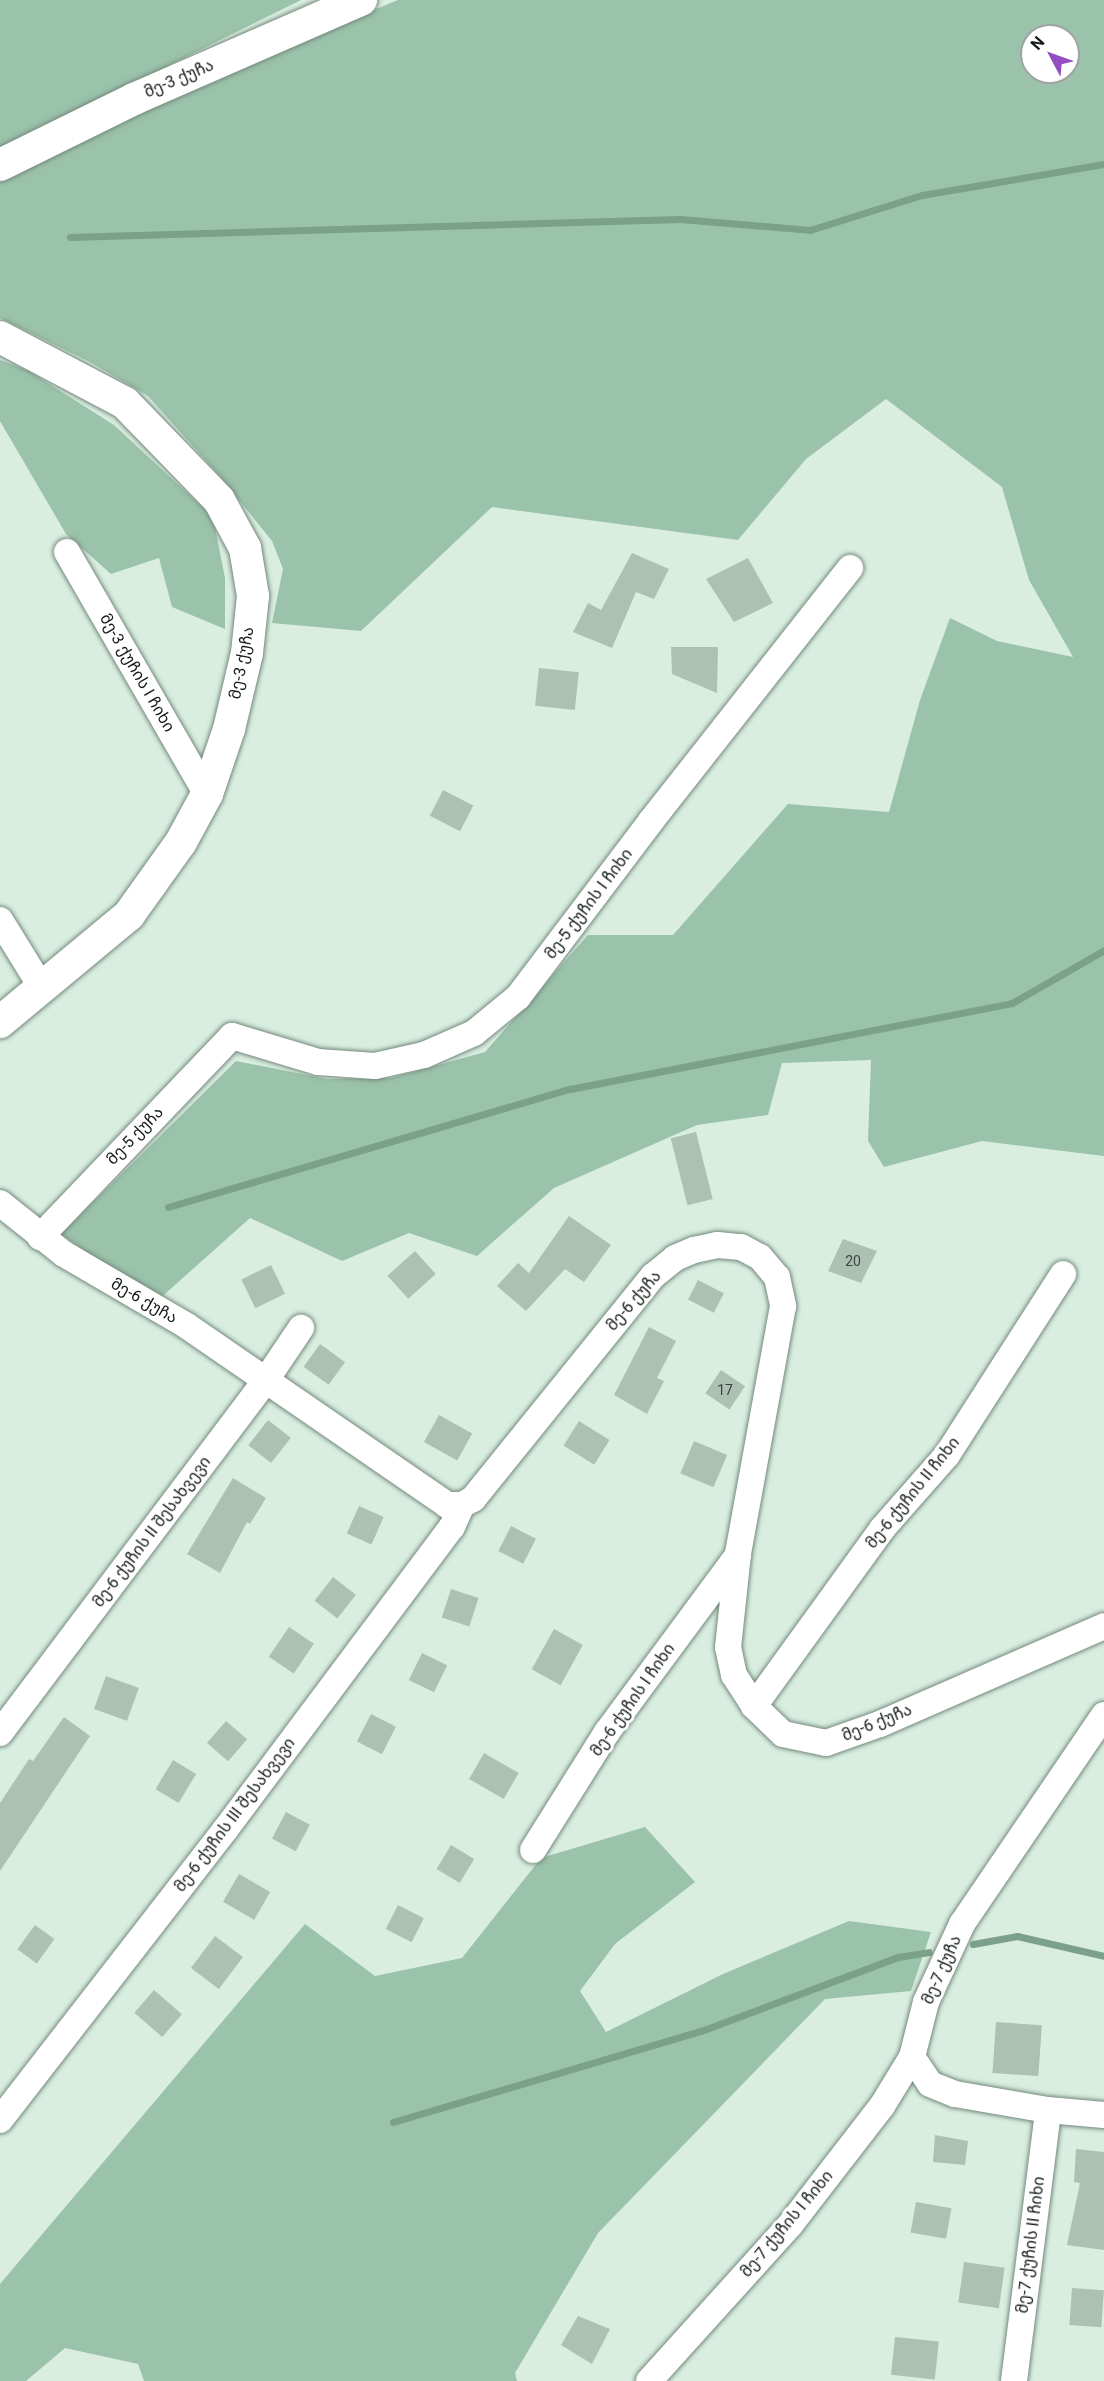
<!DOCTYPE html>
<html>
<head>
<meta charset="utf-8">
<style>
	body { margin:0 }
	#map { position:relative; width:1104px; height:2381px; overflow:hidden; background:#d9eee1; font-family:Roboto,"Noto Sans Georgian",sans-serif }
	div>[style] { position:absolute }
	.forest>* { inset:0; background:#9bc2ab }
	.stream>* { height:7px; margin:-3.5px; padding:0 3.5px; transform-origin:3.5px; border-radius:3.5px; background:#7ba18b }
	.building>* { inset:0; background:#acc0b4; transform-origin:0 0 }
	.roads { filter:drop-shadow(0 0 2px #75897d) drop-shadow(0 0 2px #75897d) }
	.minor>* { height:26px; margin:-13px; padding:0 13px; transform-origin:13px; border-radius:13px; background:#fff }
	.tertiary>* { height:32px; margin:-16px; padding:0 16px; transform-origin:16px; border-radius:16px; background:#fff }
	span { translate:-50% -50%; white-space:nowrap; text-align:center; line-height:1.15; -webkit-text-stroke:6px #fff; paint-order:stroke }
	.number-label { font-size:14px; color:#39443e }
	.number-label span { -webkit-text-stroke-width:0 }
	.street-label { font-size:16px; color:#131a16 }
	.north { position:absolute; left:1020px; top:24px; width:60px; height:60px; box-sizing:border-box; background:#fff; border:2px solid #a1a3a2; border-radius:50%; rotate:311deg; font-size:16px; font-weight:700; line-height:24px; text-align:center; color:#131a16 }
	.north::after { content:''; display:block; margin:auto; width:21px; height:27px; background:#934ec2; clip-path:polygon(50% 0,100% 100%,50% 72%,0 100%) }
</style>
</head>
<body>
<div id="map">
	<div class="forest">
		<i style="clip-path:polygon(0 0,301px 0,0 149px)"></i>
		<i style="clip-path:polygon(evenodd,398px 0,1104px 0,1104px 1156px,982px 1141px,884px 1167px,868px 1141px,871px 1060px,782px 1063px,768px 1115px,697px 1125px,554px 1188px,477px 1256px,409px 1233px,342px 1261px,250px 1218px,157px 1301px,61px 1234px,236px 1061px,327px 1079px,391px 1078px,485px 1052px,588px 935px,673px 935px,788px 804px,889px 812px,920px 700px,950px 618px,997px 641px,1073px 657px,1029px 580px,1002px 487px,886px 399px,806px 459px,738px 540px,492px 507px,361px 631px,272px 623px,283px 569px,272px 541px,218px 474px,148px 396px,90px 362px,0 318px,0 181px,248px 62px,398px 0,1032px 36px,1068px 36px,1068px 72px,1032px 72px,1032px 36px)"></i>
		<i style="clip-path:polygon(0 360px,27px 370px,114px 425px,213px 517px,225px 578px,225px 629px,172px 607px,159px 558px,111px 574px,66px 534px,0 421px)"></i>
		<i style="clip-path:polygon(645px 1827px,695px 1882px,615px 1944px,580px 1991px,606px 2032px,723px 1974px,849px 1921px,931px 1932px,911px 1991px,825px 1999px,598px 2233px,515px 2373px,517px 2381px,144px 2381px,138px 2364px,65px 2348px,26px 2381px,0 2381px,0 2284px,305px 1924px,375px 1976px,462px 1958px,541px 1858px)"></i>
	</div>
	<div class="stream">
		<i style="left:70px;top:237px;width:610px;rotate:-1.69deg"></i>
		<i style="left:680px;top:219px;width:130px;rotate:4.8deg"></i>
		<i style="left:810px;top:230px;width:117px;rotate:-17.4deg"></i>
		<i style="left:922px;top:195px;width:185px;rotate:-9.7deg"></i>
		<i style="left:168px;top:1207px;width:419px;rotate:-16.4deg"></i>
		<i style="left:570px;top:1089px;width:450px;rotate:-11deg"></i>
		<i style="left:1012px;top:1003px;width:106px;rotate:-29.9deg"></i>
		<i style="left:973px;top:1944px;width:45px;rotate:-10.3deg"></i>
		<i style="left:1017px;top:1936px;width:89px;rotate:12.9deg"></i>
		<i style="left:393px;top:2122px;width:321px;rotate:-16.5deg"></i>
		<i style="left:701px;top:2031px;width:210px;rotate:-20.6deg"></i>
		<i style="left:898px;top:1957px;width:31px;rotate:-9deg"></i>
	</div>
	<div class="building">
		<i style="clip-path:polygon(632px 553px,669px 569px,654px 599px,636px 592px,612px 648px,573px 632px,588px 603px,601px 610px)"></i>
		<i style="clip-path:polygon(748px 558px,773px 603px,734px 622px,706px 579px)"></i>
		<i style="clip-path:polygon(671px 647px,718px 647px,717px 693px,672px 674px)"></i>
		<i style="left:539px;top:668px;width:40px;height:38px;rotate:6deg"></i>
		<i style="left:443px;top:790px;width:34px;height:29px;rotate:27deg"></i>
		<i style="left:696px;top:1132px;width:69px;height:26px;rotate:76deg"></i>
		<i style="clip-path:polygon(569px 1216px,611px 1245px,584px 1282px,565px 1269px,526px 1311px,497px 1286px,518px 1263px,529px 1273px)"></i>
		<i style="clip-path:polygon(843px 1239px,877px 1251px,861px 1283px,828px 1271px)"></i>
		<i style="left:415px;top:1251px;width:31px;height:37px;rotate:48deg"></i>
		<i style="left:271px;top:1265px;width:32px;height:33px;rotate:64deg"></i>
		<i style="left:698px;top:1280px;width:29px;height:22px;rotate:27deg"></i>
		<i style="clip-path:polygon(649px 1327px,676px 1341px,657px 1378px,664px 1381px,647px 1414px,614px 1395px)"></i>
		<i style="left:320px;top:1344px;width:31px;height:28px;rotate:36deg"></i>
		<i style="left:721px;top:1370px;width:29px;height:28px;rotate:34deg"></i>
		<i style="left:439px;top:1415px;width:38px;height:31px;rotate:29deg"></i>
		<i style="left:268px;top:1420px;width:29px;height:32px;rotate:38deg"></i>
		<i style="left:579px;top:1421px;width:36px;height:29px;rotate:32deg"></i>
		<i style="left:694px;top:1441px;width:36px;height:35px;rotate:23deg"></i>
		<i style="clip-path:polygon(233px 1478px,266px 1498px,250px 1524px,247px 1522px,220px 1573px,187px 1554px)"></i>
		<i style="left:359px;top:1506px;width:27px;height:30px;rotate:24deg"></i>
		<i style="left:511px;top:1526px;width:28px;height:28px;rotate:27deg"></i>
		<i style="left:333px;top:1577px;width:29px;height:30px;rotate:38deg"></i>
		<i style="left:451px;top:1589px;width:29px;height:30px;rotate:18deg"></i>
		<i style="left:289px;top:1627px;width:30px;height:36px;rotate:34deg"></i>
		<i style="left:554px;top:1629px;width:33px;height:46px;rotate:29deg"></i>
		<i style="left:422px;top:1653px;width:28px;height:30px;rotate:26deg"></i>
		<i style="left:106px;top:1676px;width:35px;height:35px;rotate:20deg"></i>
		<i style="left:371px;top:1714px;width:28px;height:31px;rotate:27deg"></i>
		<i style="clip-path:polygon(64px 1717px,90px 1736px,0 1871px,0 1803px,29px 1759px,33px 1761px)"></i>
		<i style="left:226px;top:1721px;width:28px;height:29px;rotate:41deg"></i>
		<i style="left:484px;top:1753px;width:40px;height:30px;rotate:30deg"></i>
		<i style="left:173px;top:1760px;width:27px;height:34px;rotate:31deg"></i>
		<i style="left:286px;top:1812px;width:27px;height:30px;rotate:28deg"></i>
		<i style="left:451px;top:1845px;width:27px;height:28px;rotate:31deg"></i>
		<i style="left:239px;top:1874px;width:36px;height:32px;rotate:30deg"></i>
		<i style="left:398px;top:1905px;width:29px;height:27px;rotate:27deg"></i>
		<i style="left:35px;top:1925px;width:24px;height:30px;rotate:36deg"></i>
		<i style="left:215px;top:1936px;width:35px;height:40px;rotate:37deg"></i>
		<i style="left:154px;top:1990px;width:37px;height:30px;rotate:41deg"></i>
		<i style="left:996px;top:2022px;width:46px;height:51px;rotate:4deg"></i>
		<i style="clip-path:polygon(935px 2135px,968px 2141px,965px 2165px,933px 2162px)"></i>
		<i style="clip-path:polygon(1076px 2149px,1104px 2152px,1104px 2250px,1067px 2245px,1080px 2183px,1074px 2182px)"></i>
		<i style="left:916px;top:2202px;width:36px;height:31px;rotate:10deg"></i>
		<i style="left:964px;top:2262px;width:41px;height:41px;rotate:8deg"></i>
		<i style="left:1072px;top:2288px;width:32px;height:37px;rotate:4deg"></i>
		<i style="clip-path:polygon(578px 2316px,610px 2329px,592px 2364px,561px 2345px)"></i>
		<i style="left:895px;top:2337px;width:44px;height:38px;rotate:6deg"></i>
	</div>
	<div class="roads">
		<div class="minor">
			<i style="left:67px;top:552px;width:280px;rotate:60deg"></i>
			<i style="left:0;top:920px;width:80px;rotate:58.3deg"></i>
			<i style="left:0;top:1203px;width:82px;rotate:38.6deg"></i>
			<i style="left:64px;top:1254px;width:143px;rotate:30.3deg"></i>
			<i style="left:187px;top:1326px;width:316px;rotate:34.5deg"></i>
			<i style="left:447px;top:1505px;width:15px"></i>
			<i style="left:462px;top:1505px;width:13px;rotate:-29deg"></i>
			<i style="left:473px;top:1499px;width:287px;rotate:-51.1deg"></i>
			<i style="left:653px;top:1276px;width:28px;rotate:-39deg"></i>
			<i style="left:675px;top:1258px;width:21px;rotate:-23deg"></i>
			<i style="left:694px;top:1250px;width:24px;rotate:-12deg"></i>
			<i style="left:717px;top:1245px;width:24px;rotate:5deg"></i>
			<i style="left:741px;top:1247px;width:21px;rotate:28deg"></i>
			<i style="left:760px;top:1257px;width:26px;rotate:50deg"></i>
			<i style="left:777px;top:1277px;width:30px;rotate:78deg"></i>
			<i style="left:783px;top:1306px;width:252px;rotate:100.3deg"></i>
			<i style="left:738px;top:1554px;width:94px;rotate:96.1deg"></i>
			<i style="left:728px;top:1647px;width:29px;rotate:78deg"></i>
			<i style="left:734px;top:1675px;width:37px;rotate:57deg"></i>
			<i style="left:754px;top:1706px;width:40px;rotate:44deg"></i>
			<i style="left:783px;top:1734px;width:44px;rotate:11.8deg"></i>
			<i style="left:826px;top:1743px;width:57px;rotate:-19.4deg"></i>
			<i style="left:880px;top:1724px;width:244px;rotate:-23.6deg"></i>
			<i style="left:40px;top:1237px;width:278px;rotate:-46.3deg"></i>
			<i style="left:232px;top:1036px;width:90px;rotate:16.8deg"></i>
			<i style="left:318px;top:1062px;width:57px;rotate:4deg"></i>
			<i style="left:375px;top:1066px;width:50px;rotate:-12.7deg"></i>
			<i style="left:424px;top:1055px;width:55px;rotate:-23.7deg"></i>
			<i style="left:474px;top:1033px;width:57px;rotate:-39.3deg"></i>
			<i style="left:518px;top:997px;width:221px;rotate:-52.9deg"></i>
			<i style="left:651px;top:821px;width:322px;rotate:-51.8deg"></i>
			<i style="left:754px;top:1706px;width:218px;rotate:-54.1deg"></i>
			<i style="left:882px;top:1529px;width:98px;rotate:-48.7deg"></i>
			<i style="left:947px;top:1455px;width:215px;rotate:-57.3deg"></i>
			<i style="left:1104px;top:1715px;width:253px;rotate:124.2deg"></i>
			<i style="left:962px;top:1924px;width:86px;rotate:114.8deg"></i>
			<i style="left:926px;top:2002px;width:57px;rotate:104.3deg"></i>
			<i style="left:912px;top:2057px;width:32px;rotate:56deg"></i>
			<i style="left:930px;top:2084px;width:27px;rotate:22deg"></i>
			<i style="left:955px;top:2094px;width:94px;rotate:9.8deg"></i>
			<i style="left:1048px;top:2110px;width:56px;rotate:5.1deg"></i>
			<i style="left:0;top:1733px;width:442px;rotate:-53deg"></i>
			<i style="left:266px;top:1380px;width:63px;rotate:-56.1deg"></i>
			<i style="left:533px;top:1850px;width:139px;rotate:-57.9deg"></i>
			<i style="left:607px;top:1732px;width:220px;rotate:-53.5deg"></i>
			<i style="left:0;top:2120px;width:367px;rotate:-52.2deg"></i>
			<i style="left:225px;top:1830px;width:379px;rotate:-53.2deg"></i>
			<i style="left:452px;top:1527px;width:24px;rotate:-66deg"></i>
			<i style="left:649px;top:2381px;width:210px;rotate:-47.9deg"></i>
			<i style="left:790px;top:2225px;width:150px;rotate:-52.3deg"></i>
			<i style="left:882px;top:2106px;width:57px;rotate:-58.5deg"></i>
			<i style="left:1014px;top:2381px;width:273px;rotate:-82.8deg"></i>
		</div>
		<div class="tertiary">
			<i style="left:0;top:165px;width:149px;rotate:-26.2deg"></i>
			<i style="left:134px;top:99px;width:248px;rotate:-23.6deg"></i>
			<i style="left:0;top:337px;width:141px;rotate:27.8deg"></i>
			<i style="left:125px;top:403px;width:135px;rotate:45.9deg"></i>
			<i style="left:219px;top:500px;width:55px;rotate:61.6deg"></i>
			<i style="left:245px;top:548px;width:49px;rotate:80.5deg"></i>
			<i style="left:253px;top:596px;width:57px;rotate:96deg"></i>
			<i style="left:247px;top:653px;width:78px;rotate:103.3deg"></i>
			<i style="left:229px;top:729px;width:69px;rotate:108.7deg"></i>
			<i style="left:207px;top:794px;width:55px;rotate:118.4deg"></i>
			<i style="left:181px;top:842px;width:90px;rotate:125.5deg"></i>
			<i style="left:129px;top:915px;width:168px;rotate:140.3deg"></i>
		</div>
	</div>
	<div class="number-label">
		<span style="left:853px;top:1261px">20</span>
		<span style="left:725px;top:1390px">17</span>
	</div>
	<div class="street-label">
		<span style="left:179px;top:79px;rotate:-23deg">მე-3 ქუჩა</span>
		<span style="left:242px;top:663px;rotate:-79deg">მე-3 ქუჩა</span>
		<span style="left:137px;top:673px;rotate:60deg">მე-3 ქუჩის I ჩიხი</span>
		<span style="left:589px;top:904px;rotate:-53deg">მე-5 ქუჩის I ჩიხი</span>
		<span style="left:135px;top:1136px;rotate:-46deg">მე-5 ქუჩა</span>
		<span style="left:144px;top:1301px;rotate:30deg">მე-6 ქუჩა</span>
		<span style="left:634px;top:1301px;rotate:-49deg">მე-6 ქუჩა</span>
		<span style="left:913px;top:1493px;rotate:-51deg">მე-6 ქუჩის II ჩიხი</span>
		<span style="left:152px;top:1532px;rotate:-53deg">მე-6 ქუჩის II შესახვევი</span>
		<span style="left:633px;top:1700px;rotate:-55deg">მე-6 ქუჩის I ჩიხი</span>
		<span style="left:877px;top:1723px;rotate:-22deg">მე-6 ქუჩა</span>
		<span style="left:235px;top:1815px;rotate:-53deg">მე-6 ქუჩის III შესახვევი</span>
		<span style="left:942px;top:1970px;rotate:-66deg">მე-7 ქუჩა</span>
		<span style="left:787px;top:2224px;rotate:-50deg">მე-7 ქუჩის I ჩიხი</span>
		<span style="left:1031px;top:2245px;rotate:-83deg">მე-7 ქუჩის II ჩიხი</span>
	</div>
	<div class="north">N</div>
</div>
</body>
</html>
